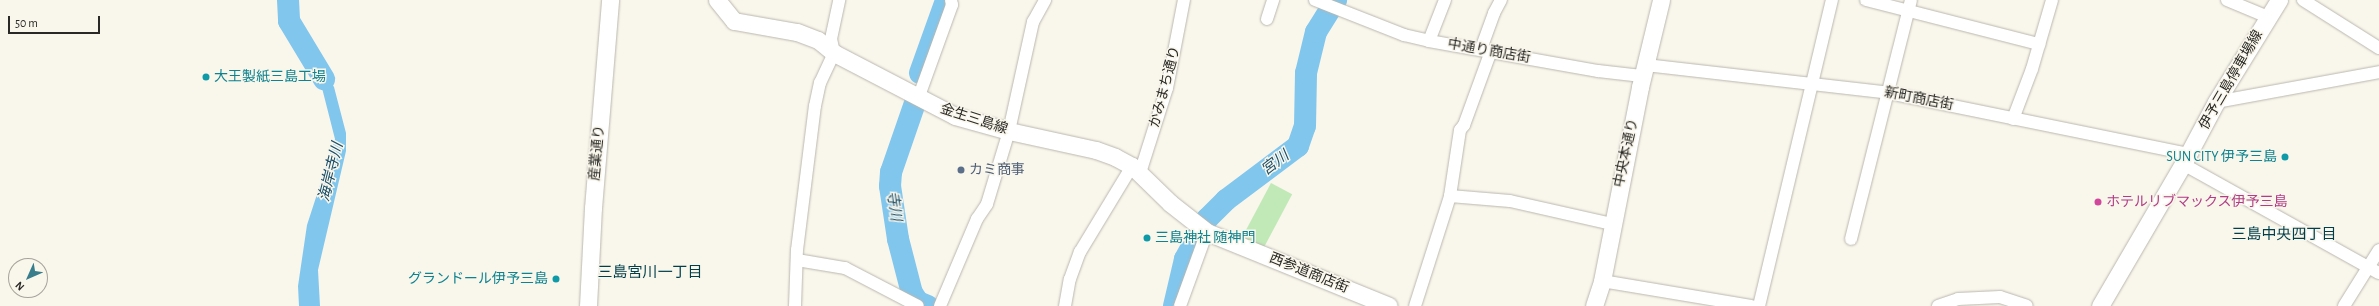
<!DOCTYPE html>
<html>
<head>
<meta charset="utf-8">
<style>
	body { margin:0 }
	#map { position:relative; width:2379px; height:306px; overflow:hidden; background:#f9f6ec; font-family:"Alegreya Sans","Noto Sans JP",sans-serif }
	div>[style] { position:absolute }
	.green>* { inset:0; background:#c1e9b7; transform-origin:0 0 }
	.water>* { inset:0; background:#81c6ed }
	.river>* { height:22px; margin:-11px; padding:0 11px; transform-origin:11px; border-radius:11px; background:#81c6ed }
	.roads { filter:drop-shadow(0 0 1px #bab7ae) drop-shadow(0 0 1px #bab7ae) }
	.street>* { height:12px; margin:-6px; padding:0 6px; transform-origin:6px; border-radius:6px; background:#fff }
	.secondary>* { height:17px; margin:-8.5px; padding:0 8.5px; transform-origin:8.5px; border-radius:8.5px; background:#fff }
	.dots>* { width:11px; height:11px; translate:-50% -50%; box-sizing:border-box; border:2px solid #f9f6ec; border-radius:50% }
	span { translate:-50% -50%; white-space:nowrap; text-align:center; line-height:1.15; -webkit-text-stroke:3px #f9f6ec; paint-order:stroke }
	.street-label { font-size:14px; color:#2a2925 }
	.culture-label { font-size:14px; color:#0d838f }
	.left { translate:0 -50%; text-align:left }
	.right { translate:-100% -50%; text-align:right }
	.service-label { font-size:14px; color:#4e5e75 }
	.hotel-label { font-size:14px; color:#b23c85 }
	.water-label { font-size:15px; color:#184e69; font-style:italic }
	.neighbourhood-label { font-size:15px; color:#003f4a }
	.north { position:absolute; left:8px; top:258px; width:40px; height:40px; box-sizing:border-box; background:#f9f6ec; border:1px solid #a6a49c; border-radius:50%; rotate:225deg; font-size:11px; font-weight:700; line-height:16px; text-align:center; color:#2a2925 }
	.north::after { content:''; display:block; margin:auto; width:14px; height:18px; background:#387d8b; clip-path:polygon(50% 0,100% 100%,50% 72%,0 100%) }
	.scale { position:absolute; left:8px; top:16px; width:92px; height:18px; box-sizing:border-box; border:2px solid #2a2925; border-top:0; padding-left:5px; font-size:12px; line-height:14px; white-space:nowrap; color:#2a2925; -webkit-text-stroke:3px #f9f6ec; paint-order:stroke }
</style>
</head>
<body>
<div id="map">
	<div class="green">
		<i style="left:1271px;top:183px;width:24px;height:66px;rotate:28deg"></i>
	</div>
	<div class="water">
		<i style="clip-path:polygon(313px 52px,334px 87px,346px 133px,346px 151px,318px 270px,320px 306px,299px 306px,298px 286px,307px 225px,335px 139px,322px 88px,304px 59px)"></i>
	</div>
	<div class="river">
		<i style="left:288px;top:0;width:21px;rotate:87deg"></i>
		<i style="left:289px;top:21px;width:68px;rotate:58.9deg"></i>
		<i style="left:920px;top:73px;width:74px;rotate:-70.3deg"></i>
		<i style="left:916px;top:100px;width:76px;rotate:109.1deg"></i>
		<i style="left:891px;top:172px;width:14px;rotate:94deg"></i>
		<i style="left:890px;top:186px;width:54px;rotate:81.4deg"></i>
		<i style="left:898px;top:239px;width:56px;rotate:75.5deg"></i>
		<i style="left:912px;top:293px;width:11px;rotate:56deg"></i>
		<i style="left:918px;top:302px;width:11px;rotate:22deg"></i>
		<i style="left:1174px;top:306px;width:48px;rotate:-76.8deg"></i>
		<i style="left:1185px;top:259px;width:46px;rotate:-61.2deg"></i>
		<i style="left:1207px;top:219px;width:27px;rotate:-45deg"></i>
		<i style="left:1226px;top:200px;width:90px;rotate:-36.9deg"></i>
		<i style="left:1298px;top:146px;width:21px;rotate:-71deg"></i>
		<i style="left:1305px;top:126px;width:53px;rotate:-88.9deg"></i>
		<i style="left:1306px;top:73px;width:42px;rotate:-76.3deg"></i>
		<i style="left:1316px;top:32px;width:38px;rotate:-58deg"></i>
	</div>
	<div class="roads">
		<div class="street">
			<i style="left:1315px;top:0;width:96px;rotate:21.5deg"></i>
			<i style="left:1404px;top:35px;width:26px;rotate:13deg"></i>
			<i style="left:1429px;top:41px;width:172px;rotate:10.1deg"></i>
			<i style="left:1598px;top:71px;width:44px;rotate:6.5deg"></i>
			<i style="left:1866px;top:0;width:179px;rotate:14.3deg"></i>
			<i style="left:2227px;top:0;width:44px;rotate:22.5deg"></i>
			<i style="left:2303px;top:0;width:90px;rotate:32.3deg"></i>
			<i style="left:1267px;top:19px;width:20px;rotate:-72deg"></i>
			<i style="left:1429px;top:41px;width:44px;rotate:-68.7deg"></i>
			<i style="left:1481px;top:49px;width:38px;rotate:-70deg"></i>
			<i style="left:1494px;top:13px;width:15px;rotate:-62deg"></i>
			<i style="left:1491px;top:51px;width:79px;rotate:110deg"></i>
			<i style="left:1464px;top:125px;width:6px;rotate:129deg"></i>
			<i style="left:1460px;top:130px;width:67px;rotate:98.6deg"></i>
			<i style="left:1450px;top:196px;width:60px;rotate:4.8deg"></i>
			<i style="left:1510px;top:201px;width:105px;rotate:12.7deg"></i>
			<i style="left:1645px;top:65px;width:246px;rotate:6.5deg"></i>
			<i style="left:1889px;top:93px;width:305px;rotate:11.5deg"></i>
			<i style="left:919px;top:96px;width:97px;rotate:-70.1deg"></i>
			<i style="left:952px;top:5px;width:5px;rotate:-101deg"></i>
			<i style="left:2216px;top:102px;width:166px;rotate:-10.4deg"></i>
			<i style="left:2013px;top:119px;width:53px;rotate:-69.2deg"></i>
			<i style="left:2032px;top:69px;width:72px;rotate:-73.8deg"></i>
			<i style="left:2183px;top:164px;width:224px;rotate:29.1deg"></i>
			<i style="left:1140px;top:173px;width:89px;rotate:-72.4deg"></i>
			<i style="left:1167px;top:88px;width:90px;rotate:-79.1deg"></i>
			<i style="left:1851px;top:239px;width:246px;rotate:-75.9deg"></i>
			<i style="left:797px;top:260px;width:49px;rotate:9.5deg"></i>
			<i style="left:845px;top:268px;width:82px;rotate:27.5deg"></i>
			<i style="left:1602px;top:281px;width:151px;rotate:9.5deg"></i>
			<i style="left:795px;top:306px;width:56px;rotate:-88deg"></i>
			<i style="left:797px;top:250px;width:145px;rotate:-82.9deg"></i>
			<i style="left:815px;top:106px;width:24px;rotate:-78deg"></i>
			<i style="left:820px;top:83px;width:33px;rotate:-65deg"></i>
			<i style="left:834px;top:53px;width:14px;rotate:-102deg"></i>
			<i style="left:831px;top:39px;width:40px;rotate:-78deg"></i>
			<i style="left:940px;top:306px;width:95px;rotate:-67deg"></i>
			<i style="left:977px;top:219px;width:18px;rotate:-56deg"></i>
			<i style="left:987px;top:204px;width:76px;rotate:-73.2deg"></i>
			<i style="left:1009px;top:131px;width:112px;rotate:-77.6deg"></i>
			<i style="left:1033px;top:22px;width:25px;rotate:-61deg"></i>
			<i style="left:1065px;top:306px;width:27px;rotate:-80deg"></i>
			<i style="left:1070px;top:279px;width:29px;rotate:-70deg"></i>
			<i style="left:1080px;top:252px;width:100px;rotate:-58.8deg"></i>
			<i style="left:1180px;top:306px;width:79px;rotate:-70deg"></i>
			<i style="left:1415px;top:306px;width:115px;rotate:-72.3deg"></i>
			<i style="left:1759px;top:306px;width:315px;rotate:-76.6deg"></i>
			<i style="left:1938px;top:306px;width:21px;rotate:-19deg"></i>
			<i style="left:1958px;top:299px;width:42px;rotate:-2.7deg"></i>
			<i style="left:2000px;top:297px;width:28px;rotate:18deg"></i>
			<i style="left:2344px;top:306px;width:66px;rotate:-58deg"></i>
		</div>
		<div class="secondary">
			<i style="left:717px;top:0;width:27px;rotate:51deg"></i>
			<i style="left:734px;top:21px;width:64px;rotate:9.9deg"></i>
			<i style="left:797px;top:32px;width:22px;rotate:21deg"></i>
			<i style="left:818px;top:40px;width:21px;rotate:39deg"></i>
			<i style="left:834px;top:53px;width:136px;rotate:27.5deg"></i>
			<i style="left:955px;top:116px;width:56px;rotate:15.5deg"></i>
			<i style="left:1009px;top:131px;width:89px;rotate:12.3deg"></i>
			<i style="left:1096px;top:150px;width:20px;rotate:20deg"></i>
			<i style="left:1115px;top:157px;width:19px;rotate:28deg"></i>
			<i style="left:1132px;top:166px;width:53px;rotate:44.2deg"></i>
			<i style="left:1170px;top:203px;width:47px;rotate:38.1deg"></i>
			<i style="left:1207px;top:232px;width:196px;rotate:22.1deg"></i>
			<i style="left:588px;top:306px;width:98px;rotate:-87.1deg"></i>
			<i style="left:593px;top:208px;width:209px;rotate:-85.3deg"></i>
			<i style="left:1594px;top:306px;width:26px;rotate:-72deg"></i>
			<i style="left:1602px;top:281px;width:198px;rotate:-78.9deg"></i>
			<i style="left:1640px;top:87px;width:89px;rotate:-76.4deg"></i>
			<i style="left:2100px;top:306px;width:164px;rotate:-59.7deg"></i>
			<i style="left:2183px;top:164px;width:70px;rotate:-62deg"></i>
			<i style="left:2216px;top:102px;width:120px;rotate:-58.3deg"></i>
		</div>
	</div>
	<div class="dots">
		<i style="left:206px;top:77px;background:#0f9aa8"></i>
		<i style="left:2285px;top:157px;background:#0f9aa8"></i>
		<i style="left:961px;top:170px;background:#5c6f8a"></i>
		<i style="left:2098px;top:202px;background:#d1479c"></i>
		<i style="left:1147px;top:238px;background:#0f9aa8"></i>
		<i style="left:556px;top:279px;background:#0f9aa8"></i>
	</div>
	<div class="street-label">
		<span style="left:1489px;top:51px;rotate:10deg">中通り商店街</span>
		<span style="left:2231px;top:80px;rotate:-60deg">伊予三島停車場線</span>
		<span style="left:1165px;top:87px;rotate:-75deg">かみまち通り</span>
		<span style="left:1919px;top:99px;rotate:11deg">新町商店街</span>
		<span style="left:974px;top:119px;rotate:18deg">金生三島線</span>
		<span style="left:597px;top:153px;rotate:-85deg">産業通り</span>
		<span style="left:1626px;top:153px;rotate:-78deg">中央本通り</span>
		<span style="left:1309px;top:273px;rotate:22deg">西参道商店街</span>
	</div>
	<div class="culture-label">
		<span class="left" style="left:214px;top:77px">大王製紙三島工場</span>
		<span class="right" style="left:2277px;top:157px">SUN CITY 伊予三島</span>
		<span class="left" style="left:1155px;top:238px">三島神社 随神門</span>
		<span class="right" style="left:548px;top:279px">グランドール伊予三島</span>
	</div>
	<div class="service-label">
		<span class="left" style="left:969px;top:170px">カミ商事</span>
	</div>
	<div class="hotel-label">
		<span class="left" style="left:2106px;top:202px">ホテルリブマックス伊予三島</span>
	</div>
	<div class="water-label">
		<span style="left:1275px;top:163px;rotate:-37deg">宮川</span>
		<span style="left:331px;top:172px;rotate:-76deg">海岸寺川</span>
		<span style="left:894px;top:206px;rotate:82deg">寺川</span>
	</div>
	<div class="neighbourhood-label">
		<span style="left:2284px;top:235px">三島中央四丁目</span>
		<span style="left:650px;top:273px">三島宮川一丁目</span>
	</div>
	<div class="north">N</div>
	<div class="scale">50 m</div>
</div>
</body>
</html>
